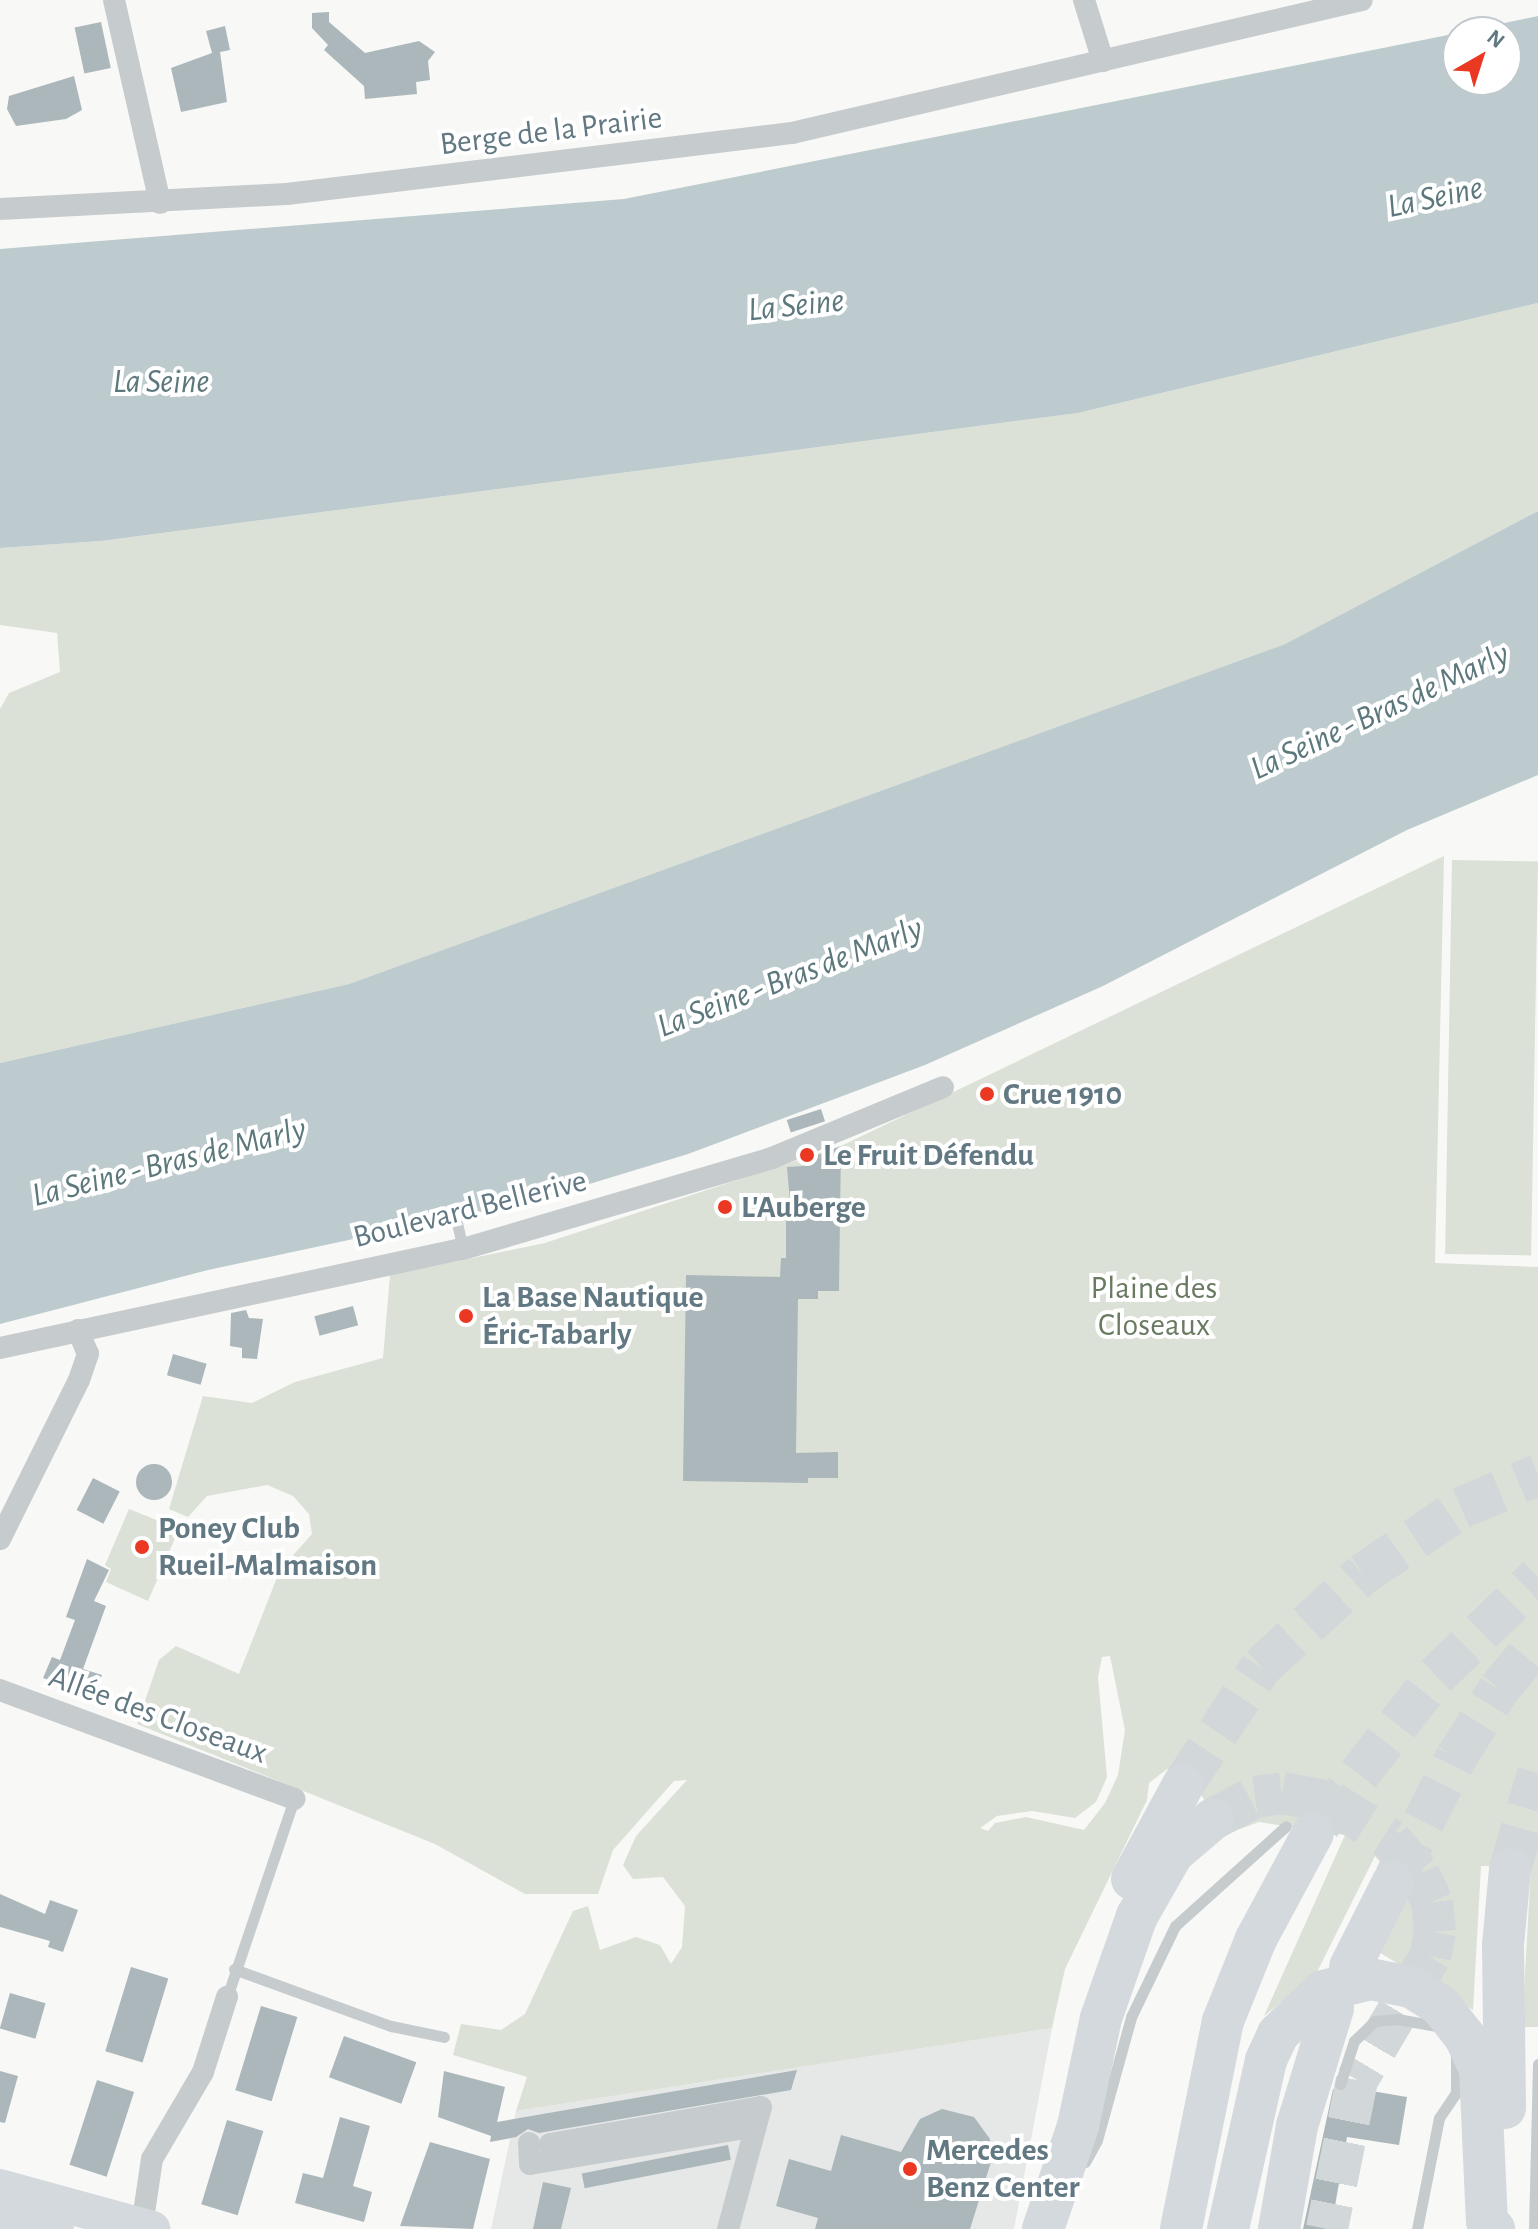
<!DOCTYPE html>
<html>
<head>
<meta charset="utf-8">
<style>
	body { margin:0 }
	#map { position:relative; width:1538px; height:2229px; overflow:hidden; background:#f8f8f6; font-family:"Alegreya Sans",sans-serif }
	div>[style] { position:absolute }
	.built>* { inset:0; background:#e6e8e7 }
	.green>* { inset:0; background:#dbe1d6; transform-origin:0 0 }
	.water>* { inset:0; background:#bdcbce }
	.building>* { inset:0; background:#acb7bb; transform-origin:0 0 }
	.round { border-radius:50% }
	.highway-tunnel>* { height:42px; margin-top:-21px; transform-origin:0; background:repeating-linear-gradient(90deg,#d2d8d9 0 42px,transparent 0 63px) }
	.lane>* { height:11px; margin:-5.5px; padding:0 5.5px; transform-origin:5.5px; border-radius:5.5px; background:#c6cbcd }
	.street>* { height:22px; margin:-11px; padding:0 11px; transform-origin:11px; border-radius:11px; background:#c6cbcd }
	.primary>* { height:36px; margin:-18px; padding:0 18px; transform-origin:18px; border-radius:18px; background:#d3d9dc }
	.highway>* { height:42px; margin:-21px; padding:0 21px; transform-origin:21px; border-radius:21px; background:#d3d9dc }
	.dots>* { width:22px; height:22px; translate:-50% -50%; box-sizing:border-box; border:4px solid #fff; border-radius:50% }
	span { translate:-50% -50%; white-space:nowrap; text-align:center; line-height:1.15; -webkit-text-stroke:8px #fff; paint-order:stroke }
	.street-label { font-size:32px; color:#627882 }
	.poi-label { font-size:32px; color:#627882; font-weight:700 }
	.left { translate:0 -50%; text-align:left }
	.park-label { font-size:32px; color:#697a61 }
	.water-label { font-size:34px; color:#5d787c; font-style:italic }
	.north { position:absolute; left:1442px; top:16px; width:80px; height:80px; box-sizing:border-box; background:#fff; border:2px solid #c0c9cd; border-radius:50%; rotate:39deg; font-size:22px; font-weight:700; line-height:32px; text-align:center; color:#627882 }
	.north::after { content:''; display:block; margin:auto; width:28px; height:36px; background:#eb3823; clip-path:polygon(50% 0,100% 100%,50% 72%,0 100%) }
</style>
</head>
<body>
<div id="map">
	<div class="built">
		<i style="clip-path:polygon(1052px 2028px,1014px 2229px,491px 2229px,516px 2111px)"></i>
	</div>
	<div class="green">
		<i style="clip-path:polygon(1538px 303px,1538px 511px,1285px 644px,349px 984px,0 1063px,0 709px,9px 693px,60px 672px,57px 633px,0 625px,0 548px,101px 541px,1078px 413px)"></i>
		<i style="clip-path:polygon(evenodd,1444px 856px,1435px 1263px,1538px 1267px,1538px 2027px,1522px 2027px,1531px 1867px,1481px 1866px,1473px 2010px,1374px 1949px,1402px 1890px,1375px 1856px,1316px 1974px,1264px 2016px,1345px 1835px,1259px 1822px,1226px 1834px,1198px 1790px,1167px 1769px,1149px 1783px,1147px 1800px,1065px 1969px,1052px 2028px,516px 2111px,527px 2077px,453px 2055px,461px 2024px,501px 2030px,525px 2014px,573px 1911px,588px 1906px,600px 1950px,636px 1937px,660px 1945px,671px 1964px,682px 1947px,685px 1906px,663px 1877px,633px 1879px,623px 1865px,636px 1836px,687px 1780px,674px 1781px,613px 1850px,598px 1894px,525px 1894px,435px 1844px,137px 1724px,159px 1660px,176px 1646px,239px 1674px,280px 1570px,312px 1534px,309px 1514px,293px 1496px,267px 1485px,207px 1496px,188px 1517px,169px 1509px,203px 1396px,252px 1403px,295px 1382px,383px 1358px,390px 1275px,545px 1243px,841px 1146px,1444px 856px,1110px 1656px,1125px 1730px,1118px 1775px,1105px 1803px,1084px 1830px,1026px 1817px,995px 1823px,988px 1831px,980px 1828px,997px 1816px,1032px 1811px,1075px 1818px,1096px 1802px,1107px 1777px,1098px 1677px,1102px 1657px,1110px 1656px)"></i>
		<i style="left:1452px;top:860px;width:86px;height:394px;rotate:1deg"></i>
		<i style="clip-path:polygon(129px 1509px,179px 1529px,148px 1601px,106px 1582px,111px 1569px,105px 1565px)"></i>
	</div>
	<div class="water">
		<i style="clip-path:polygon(1538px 16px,1538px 303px,1078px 413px,101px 541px,0 548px,0 249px,624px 199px,1458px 33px,1458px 80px,1506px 80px,1506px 32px,1461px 32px)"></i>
		<i style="clip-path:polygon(1538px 511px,1538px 775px,1407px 830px,1103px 986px,925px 1065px,688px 1154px,540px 1199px,208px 1270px,0 1324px,0 1063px,349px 984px,1285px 644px)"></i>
	</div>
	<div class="building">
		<i style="clip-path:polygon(329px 12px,329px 22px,365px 53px,419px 41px,435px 52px,428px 61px,430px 80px,416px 82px,417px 94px,365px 99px,364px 86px,324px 50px,328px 45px,312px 28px,312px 13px)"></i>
		<i style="left:101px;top:22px;width:47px;height:27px;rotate:78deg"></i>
		<i style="clip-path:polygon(225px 26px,230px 50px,220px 52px,227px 102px,181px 112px,171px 68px,212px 53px,206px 31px)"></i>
		<i style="clip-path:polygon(74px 76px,82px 110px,66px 119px,16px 126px,7px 109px,9px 96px)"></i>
		<i style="left:821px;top:1109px;width:13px;height:36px;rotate:72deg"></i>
		<i style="clip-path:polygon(841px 1146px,839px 1291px,818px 1291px,818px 1299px,798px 1299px,796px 1453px,838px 1452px,838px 1478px,808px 1478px,808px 1483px,683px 1481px,686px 1275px,780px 1277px,781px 1258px,786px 1258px,786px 1214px,791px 1214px,787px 1167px,803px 1166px,802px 1161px)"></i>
		<i style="left:353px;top:1306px;width:20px;height:40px;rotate:75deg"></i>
		<i style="clip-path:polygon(246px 1310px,249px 1318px,263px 1319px,257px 1359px,242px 1358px,242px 1348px,230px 1346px,231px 1313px)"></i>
		<i style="left:173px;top:1354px;width:35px;height:22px;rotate:16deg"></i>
		<i class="round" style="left:136px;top:1464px;width:36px;height:36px"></i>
		<i style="left:93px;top:1478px;width:30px;height:36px;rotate:27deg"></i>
		<i style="clip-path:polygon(87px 1559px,109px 1570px,94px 1601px,106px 1606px,83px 1669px,102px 1675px,94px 1697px,43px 1678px,52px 1657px,60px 1660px,75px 1620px,66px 1617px)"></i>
		<i style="clip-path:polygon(0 1894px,45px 1914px,50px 1900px,78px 1910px,63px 1952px,48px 1947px,50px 1941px,0 1927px)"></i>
		<i style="left:131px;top:1967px;width:39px;height:88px;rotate:17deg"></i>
		<i style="left:10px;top:1993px;width:37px;height:37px;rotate:16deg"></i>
		<i style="left:261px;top:2006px;width:38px;height:88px;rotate:17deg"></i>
		<i style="left:344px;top:2036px;width:77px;height:44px;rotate:20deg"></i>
		<i style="clip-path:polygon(797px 2070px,791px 2090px,539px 2133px,528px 2129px,516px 2137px,490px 2142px,491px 2136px,438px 2117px,444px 2071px,505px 2087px,497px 2122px)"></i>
		<i style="clip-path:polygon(0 2071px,18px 2076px,5px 2123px,0 2122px)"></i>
		<i style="left:97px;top:2080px;width:39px;height:89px;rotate:18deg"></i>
		<i style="clip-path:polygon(1348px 2087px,1407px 2097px,1399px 2145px,1347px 2137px,1331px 2229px,1303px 2229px,1333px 2089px,1341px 2092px)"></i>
		<i style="clip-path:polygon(942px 2109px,974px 2117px,990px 2139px,991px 2162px,970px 2229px,815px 2229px,818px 2218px,776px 2206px,789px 2159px,831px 2171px,841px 2135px,901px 2152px,920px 2119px)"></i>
		<i style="clip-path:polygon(340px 2117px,370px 2126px,353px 2186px,372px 2192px,364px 2222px,295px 2203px,303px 2173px,323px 2178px)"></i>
		<i style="left:227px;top:2120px;width:38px;height:88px;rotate:17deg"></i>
		<i style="clip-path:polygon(430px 2142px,490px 2159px,473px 2229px,400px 2226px)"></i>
		<i style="left:728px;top:2145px;width:15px;height:149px;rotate:79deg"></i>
		<i style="clip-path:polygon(543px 2182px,571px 2188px,561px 2229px,533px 2229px)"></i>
	</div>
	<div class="highway-tunnel">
		<i style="left:1183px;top:1785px;width:141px;rotate:-56.5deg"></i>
		<i style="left:1261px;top:1667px;width:138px;rotate:-42.4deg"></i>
		<i style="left:1363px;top:1574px;width:118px;rotate:-34deg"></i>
		<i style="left:1461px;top:1508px;width:84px;rotate:-23.2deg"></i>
		<i style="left:1213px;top:1819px;width:47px;rotate:-27.6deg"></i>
		<i style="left:1255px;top:1797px;width:27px;rotate:-8deg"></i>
		<i style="left:1282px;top:1793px;width:50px;rotate:10.4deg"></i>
		<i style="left:1331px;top:1802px;width:71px;rotate:32.3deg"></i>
		<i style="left:1391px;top:1840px;width:44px;rotate:50.5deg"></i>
		<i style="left:1419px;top:1874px;width:31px;rotate:65deg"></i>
		<i style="left:1432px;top:1902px;width:30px;rotate:84deg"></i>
		<i style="left:1435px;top:1932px;width:25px;rotate:101deg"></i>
		<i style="left:1430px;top:1957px;width:143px;rotate:120.7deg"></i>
		<i style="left:1357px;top:2080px;width:152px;rotate:101.4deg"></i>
		<i style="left:1320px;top:1824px;width:188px;rotate:-51.9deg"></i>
		<i style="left:1436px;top:1676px;width:142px;rotate:-44.1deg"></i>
		<i style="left:1510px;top:1869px;width:100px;rotate:-73.7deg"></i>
		<i style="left:1395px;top:1878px;width:135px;rotate:-63.1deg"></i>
		<i style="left:1456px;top:1758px;width:81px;rotate:-58.1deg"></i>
		<i style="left:1499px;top:1689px;width:61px;rotate:-50.3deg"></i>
	</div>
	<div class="lane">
		<i style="left:457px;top:1223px;width:27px;rotate:77deg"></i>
		<i style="left:234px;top:1969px;width:167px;rotate:20deg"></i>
		<i style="left:391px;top:2026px;width:54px;rotate:11.7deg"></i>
		<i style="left:227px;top:1997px;width:209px;rotate:-71.3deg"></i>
		<i style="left:1340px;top:2084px;width:45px;rotate:-72deg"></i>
		<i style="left:1354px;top:2041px;width:29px;rotate:-44deg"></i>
		<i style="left:1375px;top:2021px;width:22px;rotate:-5deg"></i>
		<i style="left:1397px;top:2019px;width:39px;rotate:10deg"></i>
		<i style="left:1085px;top:2162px;width:25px;rotate:-61deg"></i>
		<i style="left:1097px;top:2140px;width:128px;rotate:-74.5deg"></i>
		<i style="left:1131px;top:2017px;width:101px;rotate:-64.2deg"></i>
		<i style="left:1175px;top:1926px;width:149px;rotate:-42deg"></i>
		<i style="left:1417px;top:2229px;width:113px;rotate:-78.8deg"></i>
		<i style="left:1439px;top:2118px;width:30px;rotate:-56deg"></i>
		<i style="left:1456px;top:2093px;width:35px;rotate:-90deg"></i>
		<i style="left:1534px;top:2229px;width:165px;rotate:-88.6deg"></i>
	</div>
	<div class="street">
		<i style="left:114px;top:0;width:208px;rotate:77.2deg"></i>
		<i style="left:1084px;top:0;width:64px;rotate:72.7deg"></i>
		<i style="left:0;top:209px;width:287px;rotate:-3deg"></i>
		<i style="left:287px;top:194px;width:509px;rotate:-6.89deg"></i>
		<i style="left:792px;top:133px;width:585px;rotate:-13.13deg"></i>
		<i style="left:0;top:1348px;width:473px;rotate:-12.1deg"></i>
		<i style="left:463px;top:1249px;width:322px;rotate:-16.4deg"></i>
		<i style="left:772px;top:1158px;width:185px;rotate:-22.5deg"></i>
		<i style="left:0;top:1539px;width:178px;rotate:-63.6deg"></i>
		<i style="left:79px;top:1380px;width:28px;rotate:-71deg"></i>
		<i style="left:88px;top:1354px;width:26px;rotate:-113deg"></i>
		<i style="left:0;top:1690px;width:314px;rotate:20.3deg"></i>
		<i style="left:529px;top:2143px;width:21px;rotate:87deg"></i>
		<i style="left:530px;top:2164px;width:229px;rotate:-9.5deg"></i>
		<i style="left:550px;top:2144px;width:214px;rotate:-9.9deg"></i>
		<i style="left:761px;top:2107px;width:126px;rotate:105.1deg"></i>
		<i style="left:142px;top:2226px;width:68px;rotate:-81.5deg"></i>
		<i style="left:152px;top:2159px;width:101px;rotate:-59.6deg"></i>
		<i style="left:203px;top:2072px;width:79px;rotate:-72.3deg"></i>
	</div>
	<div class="primary">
		<i style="left:0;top:2187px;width:158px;rotate:15.4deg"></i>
		<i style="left:0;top:2213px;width:58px;rotate:15.9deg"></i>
	</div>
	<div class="highway">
		<i style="left:1132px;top:1879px;width:107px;rotate:-61.5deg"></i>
		<i style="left:1350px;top:1967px;width:95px;rotate:-63.2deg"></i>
		<i style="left:1505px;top:2108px;width:163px;rotate:-90.7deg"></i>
		<i style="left:1503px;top:1945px;width:76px;rotate:-84.7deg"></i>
		<i style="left:1043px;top:2229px;width:109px;rotate:-71.2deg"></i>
		<i style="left:1078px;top:2126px;width:110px;rotate:-78deg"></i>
		<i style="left:1101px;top:2018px;width:108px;rotate:-70.6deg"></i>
		<i style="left:1137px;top:1916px;width:73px;rotate:-60.3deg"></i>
		<i style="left:1173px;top:1853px;width:52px;rotate:-40.4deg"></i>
		<i style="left:1181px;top:2229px;width:212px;rotate:-78.6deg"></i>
		<i style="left:1223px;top:2021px;width:88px;rotate:-68.1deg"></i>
		<i style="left:1256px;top:1939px;width:120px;rotate:-61.7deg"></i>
		<i style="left:1228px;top:2229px;width:173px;rotate:-77.3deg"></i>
		<i style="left:1266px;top:2060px;width:29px;rotate:-65deg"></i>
		<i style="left:1278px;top:2034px;width:62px;rotate:-43.7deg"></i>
		<i style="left:1323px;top:1991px;width:49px;rotate:-14.3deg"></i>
		<i style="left:1370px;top:1979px;width:42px;rotate:11deg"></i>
		<i style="left:1411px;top:1987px;width:34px;rotate:32deg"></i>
		<i style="left:1440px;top:2005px;width:41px;rotate:52deg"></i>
		<i style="left:1465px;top:2037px;width:35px;rotate:65deg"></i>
		<i style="left:1480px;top:2069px;width:152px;rotate:87.4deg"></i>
		<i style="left:1487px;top:2221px;width:11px;rotate:49deg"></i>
		<i style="left:1279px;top:2229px;width:105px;rotate:-80.1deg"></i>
		<i style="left:1297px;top:2126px;width:123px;rotate:-73deg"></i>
	</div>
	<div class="dots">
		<i style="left:987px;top:1094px;background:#eb3823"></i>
		<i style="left:807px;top:1155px;background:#eb3823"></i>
		<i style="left:725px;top:1207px;background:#eb3823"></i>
		<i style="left:466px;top:1316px;background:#eb3823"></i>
		<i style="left:142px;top:1547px;background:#eb3823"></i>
		<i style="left:910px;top:2169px;background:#eb3823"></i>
	</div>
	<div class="street-label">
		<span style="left:551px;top:131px;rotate:-7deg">Berge de la Prairie</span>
		<span style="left:470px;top:1209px;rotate:-14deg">Boulevard Bellerive</span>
		<span style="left:158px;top:1715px;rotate:20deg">Allée des Closeaux</span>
	</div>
	<div class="poi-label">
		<span class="left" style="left:1003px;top:1094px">Crue 1910</span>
		<span class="left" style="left:823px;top:1155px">Le Fruit Défendu</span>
		<span class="left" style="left:741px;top:1207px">L'Auberge</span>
		<span class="left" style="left:482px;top:1316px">La Base Nautique<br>Éric-Tabarly</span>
		<span class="left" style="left:158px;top:1547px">Poney Club<br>Rueil-Malmaison</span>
		<span class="left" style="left:926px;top:2169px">Mercedes<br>Benz Center</span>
	</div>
	<div class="park-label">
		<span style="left:1154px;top:1307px">Plaine des<br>Closeaux</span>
	</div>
	<div class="water-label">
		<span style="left:1435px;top:198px;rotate:-12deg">La Seine</span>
		<span style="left:796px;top:306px;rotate:-6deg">La Seine</span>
		<span style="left:161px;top:383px">La Seine</span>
		<span style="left:1380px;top:712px;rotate:-25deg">La Seine - Bras de Marly</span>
		<span style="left:790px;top:978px;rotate:-21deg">La Seine - Bras de Marly</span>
		<span style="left:169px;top:1163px;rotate:-14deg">La Seine - Bras de Marly</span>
	</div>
	<div class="north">N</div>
</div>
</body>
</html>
